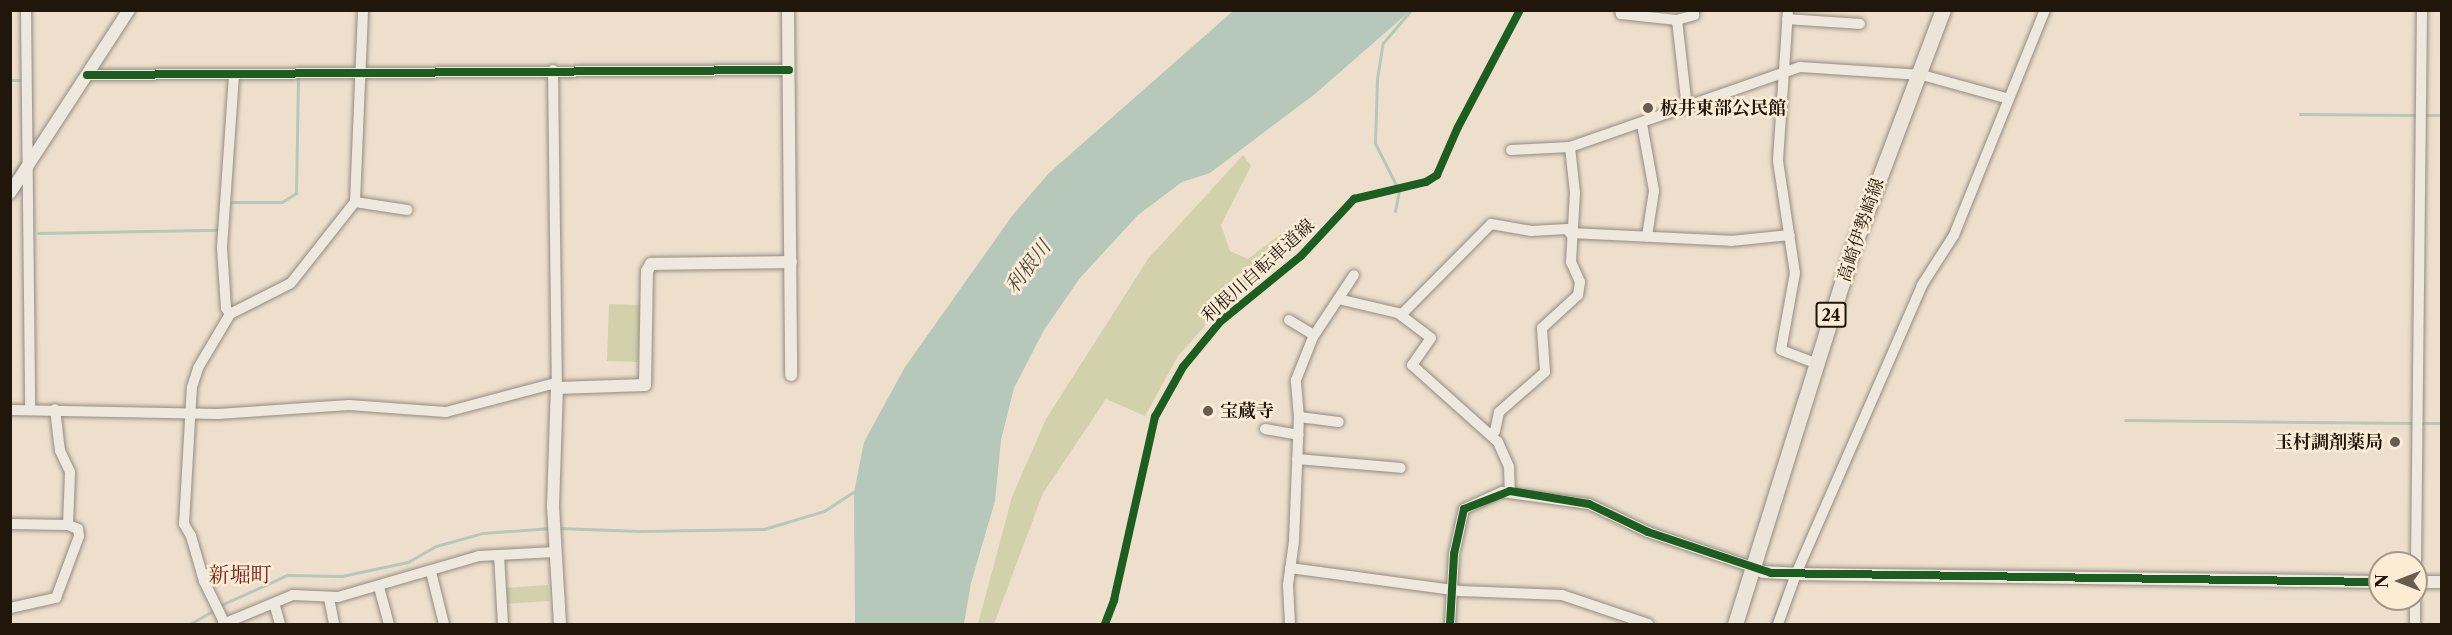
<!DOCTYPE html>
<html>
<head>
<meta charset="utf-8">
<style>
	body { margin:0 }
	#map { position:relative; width:2452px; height:635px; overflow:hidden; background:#eddfcc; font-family:"Libre Caslon Text","Noto Serif JP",serif }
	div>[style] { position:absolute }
	.green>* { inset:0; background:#d3d0ac; transform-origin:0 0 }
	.water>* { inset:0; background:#b6c8b9 }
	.stream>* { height:3px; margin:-1.5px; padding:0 1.5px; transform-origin:1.5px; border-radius:1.5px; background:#b6c8b9 }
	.roads { filter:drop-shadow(0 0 2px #948b80) drop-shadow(0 0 2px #948b80) }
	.minor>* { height:10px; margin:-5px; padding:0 5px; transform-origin:5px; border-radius:5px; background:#efe8df }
	.tertiary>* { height:12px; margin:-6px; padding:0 6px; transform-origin:6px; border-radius:6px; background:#efe8df }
	.primary>* { height:15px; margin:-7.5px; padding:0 7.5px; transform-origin:7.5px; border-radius:7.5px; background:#ece4d9 }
	.cycleway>* { height:8px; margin:-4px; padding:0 4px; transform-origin:4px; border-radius:4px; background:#1b5e20 }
	.dots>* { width:16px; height:16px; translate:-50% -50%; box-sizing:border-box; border:3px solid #fcecd5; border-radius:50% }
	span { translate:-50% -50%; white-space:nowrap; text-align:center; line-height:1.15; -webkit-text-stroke:5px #fcecd5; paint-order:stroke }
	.shield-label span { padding:2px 4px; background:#fcecd5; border:2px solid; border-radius:4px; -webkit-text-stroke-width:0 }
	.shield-label { font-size:16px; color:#20160a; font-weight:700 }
	.poi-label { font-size:18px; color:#20160a; font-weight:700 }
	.left { translate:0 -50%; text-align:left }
	.right { translate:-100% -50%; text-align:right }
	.street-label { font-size:18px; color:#20160a }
	.water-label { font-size:20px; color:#4c5144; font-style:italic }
	.quarter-label { font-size:21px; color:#7a1f14 }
	.frame { position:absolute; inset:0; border:12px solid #20160a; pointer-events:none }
	.north { position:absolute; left:2368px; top:551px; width:60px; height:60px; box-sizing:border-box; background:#fcecd5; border:2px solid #a49684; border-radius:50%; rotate:270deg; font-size:16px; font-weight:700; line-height:24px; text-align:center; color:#20160a }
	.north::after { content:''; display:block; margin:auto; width:21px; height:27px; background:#685c4e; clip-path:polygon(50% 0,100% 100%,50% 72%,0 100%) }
</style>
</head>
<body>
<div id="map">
	<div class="green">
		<i style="clip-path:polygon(1243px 155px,1251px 166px,1221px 225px,1230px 251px,1248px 259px,1306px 215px,1316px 224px,1213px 317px,1178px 356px,1145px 416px,1106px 399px,1043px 493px,994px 624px,978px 624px,1012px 497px,1046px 419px,1148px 259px)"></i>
		<i style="left:609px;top:304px;width:31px;height:57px;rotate:2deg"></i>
		<i style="left:548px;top:585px;width:16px;height:43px;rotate:86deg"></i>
	</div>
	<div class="water">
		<i style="clip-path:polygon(1233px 11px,1410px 11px,1315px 94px,1210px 173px,1182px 182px,1138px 215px,1080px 278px,1044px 330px,1014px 388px,1001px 440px,995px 501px,971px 583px,964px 624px,855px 624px,854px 492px,864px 442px,905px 367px,1012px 216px,1049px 173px)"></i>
	</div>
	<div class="stream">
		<i style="left:10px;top:80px;width:14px"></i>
		<i style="left:2300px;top:114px;width:116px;rotate:0.5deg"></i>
		<i style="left:2426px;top:115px;width:16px"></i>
		<i style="left:10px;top:180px;width:26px;rotate:-58deg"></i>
		<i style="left:232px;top:202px;width:50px"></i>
		<i style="left:282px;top:202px;width:17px;rotate:-33deg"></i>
		<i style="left:296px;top:193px;width:115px;rotate:-89deg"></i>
		<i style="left:1395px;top:211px;width:20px;rotate:-79deg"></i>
		<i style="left:1399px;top:191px;width:54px;rotate:-116.6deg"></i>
		<i style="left:1375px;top:143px;width:64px;rotate:-88.2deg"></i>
		<i style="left:1377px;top:79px;width:36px;rotate:-81deg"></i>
		<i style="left:1383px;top:43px;width:43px;rotate:-49.7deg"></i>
		<i style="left:38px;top:233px;width:180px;rotate:-1deg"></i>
		<i style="left:218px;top:230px;width:7px;rotate:-82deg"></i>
		<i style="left:1938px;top:251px;width:23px;rotate:-59deg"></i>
		<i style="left:2125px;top:420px;width:289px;rotate:0.6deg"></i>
		<i style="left:2421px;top:423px;width:21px"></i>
		<i style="left:558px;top:528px;width:82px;rotate:2.1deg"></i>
		<i style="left:640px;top:531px;width:124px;rotate:-0.9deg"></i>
		<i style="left:764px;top:529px;width:63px;rotate:-16.7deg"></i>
		<i style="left:824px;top:511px;width:37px;rotate:-33deg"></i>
		<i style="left:219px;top:606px;width:75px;rotate:-24.5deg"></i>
		<i style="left:287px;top:575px;width:55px;rotate:1deg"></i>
		<i style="left:342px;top:576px;width:67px;rotate:-12deg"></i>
		<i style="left:408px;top:562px;width:32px;rotate:-30deg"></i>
		<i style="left:436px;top:546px;width:49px;rotate:-15.5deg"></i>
		<i style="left:483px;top:533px;width:69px;rotate:-4.1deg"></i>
		<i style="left:190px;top:624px;width:28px;rotate:-30deg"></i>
		<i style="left:1772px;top:624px;width:28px;rotate:-69deg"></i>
	</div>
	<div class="roads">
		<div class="minor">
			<i style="left:26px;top:10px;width:399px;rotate:89.4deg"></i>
			<i style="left:1620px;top:10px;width:4px;rotate:76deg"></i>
			<i style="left:1621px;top:14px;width:56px;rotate:6.1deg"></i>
			<i style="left:1677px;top:20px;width:18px;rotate:-16deg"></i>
			<i style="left:1694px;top:15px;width:5px;rotate:-90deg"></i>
			<i style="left:1788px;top:10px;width:151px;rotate:93.8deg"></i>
			<i style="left:1778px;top:161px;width:113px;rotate:81.4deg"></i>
			<i style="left:1795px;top:273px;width:78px;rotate:100.3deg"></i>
			<i style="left:1781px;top:350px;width:36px;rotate:21deg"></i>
			<i style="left:1787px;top:19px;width:73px;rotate:3.9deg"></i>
			<i style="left:1677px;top:20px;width:89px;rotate:83.5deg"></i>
			<i style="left:553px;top:70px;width:318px;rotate:89.3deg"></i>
			<i style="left:87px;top:75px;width:702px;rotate:-0.41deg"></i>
			<i style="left:1642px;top:124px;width:68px;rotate:79.8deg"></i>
			<i style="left:1654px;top:191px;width:46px;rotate:98.8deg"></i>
			<i style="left:1511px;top:150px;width:59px;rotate:-2.9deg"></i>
			<i style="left:1570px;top:147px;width:244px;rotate:-19.2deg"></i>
			<i style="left:1800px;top:67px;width:122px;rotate:3.8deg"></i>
			<i style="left:1922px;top:75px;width:90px;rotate:15.4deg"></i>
			<i style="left:355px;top:202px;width:53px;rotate:8.7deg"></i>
			<i style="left:1338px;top:299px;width:62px;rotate:13.1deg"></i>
			<i style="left:1398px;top:313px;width:41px;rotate:37.1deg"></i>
			<i style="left:1431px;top:338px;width:33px;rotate:125deg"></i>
			<i style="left:1412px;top:365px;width:115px;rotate:41.8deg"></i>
			<i style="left:1498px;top:442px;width:27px;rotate:66deg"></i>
			<i style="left:1509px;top:467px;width:24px;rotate:88deg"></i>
			<i style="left:230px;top:314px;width:7px;rotate:-124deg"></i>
			<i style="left:226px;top:308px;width:61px;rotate:-93.8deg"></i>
			<i style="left:222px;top:247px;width:172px;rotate:-86deg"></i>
			<i style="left:1401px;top:315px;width:128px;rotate:-45.3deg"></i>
			<i style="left:1491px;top:224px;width:41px;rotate:9.9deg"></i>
			<i style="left:1531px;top:231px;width:36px;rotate:-3deg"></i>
			<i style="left:1567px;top:229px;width:5px;rotate:53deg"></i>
			<i style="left:1570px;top:233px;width:161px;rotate:2.8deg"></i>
			<i style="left:1731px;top:241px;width:59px;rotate:-5.8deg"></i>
			<i style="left:1289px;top:320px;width:29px;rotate:31deg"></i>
			<i style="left:10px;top:410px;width:208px;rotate:1.1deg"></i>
			<i style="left:218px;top:414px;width:131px;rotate:-3.9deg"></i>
			<i style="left:349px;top:405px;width:97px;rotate:4.1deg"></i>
			<i style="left:446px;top:412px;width:114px;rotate:-14.8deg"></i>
			<i style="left:1299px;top:417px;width:40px;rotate:7.1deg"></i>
			<i style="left:1265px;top:429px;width:34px;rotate:10deg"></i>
			<i style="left:1490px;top:434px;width:6px;rotate:-31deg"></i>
			<i style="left:1495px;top:431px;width:19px;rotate:-78deg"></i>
			<i style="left:1499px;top:412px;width:61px;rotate:-41deg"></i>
			<i style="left:1545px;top:372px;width:44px;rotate:-93.9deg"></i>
			<i style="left:1542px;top:328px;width:49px;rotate:-42.5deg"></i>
			<i style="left:1578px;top:295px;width:13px;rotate:-81deg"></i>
			<i style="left:1580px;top:282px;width:22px;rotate:-114deg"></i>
			<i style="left:1571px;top:262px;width:69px;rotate:-86.7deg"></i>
			<i style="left:1575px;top:193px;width:46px;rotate:-96.2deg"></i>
			<i style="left:1297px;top:459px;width:104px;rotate:4.9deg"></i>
			<i style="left:10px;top:524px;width:58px;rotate:1deg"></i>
			<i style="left:68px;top:525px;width:53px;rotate:-87.8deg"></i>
			<i style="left:70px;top:472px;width:23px;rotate:-115deg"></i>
			<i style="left:60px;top:451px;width:42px;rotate:-96.8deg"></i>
			<i style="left:499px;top:555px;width:69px;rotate:86.7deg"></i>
			<i style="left:2416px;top:563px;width:553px;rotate:-89.38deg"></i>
			<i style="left:1290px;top:568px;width:172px;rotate:7.7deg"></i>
			<i style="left:1460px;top:591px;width:102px;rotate:2.2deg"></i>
			<i style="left:1562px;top:595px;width:91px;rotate:18.6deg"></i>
			<i style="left:431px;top:572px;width:54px;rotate:76deg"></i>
			<i style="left:379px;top:587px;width:38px;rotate:75deg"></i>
			<i style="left:329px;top:598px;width:26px;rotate:79deg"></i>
			<i style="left:274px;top:603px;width:22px;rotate:74deg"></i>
			<i style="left:10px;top:608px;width:47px;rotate:-12.3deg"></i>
			<i style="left:56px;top:598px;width:66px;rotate:-69.6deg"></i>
			<i style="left:79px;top:536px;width:7px;rotate:-98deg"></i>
			<i style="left:78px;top:529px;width:11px;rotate:-158deg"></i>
			<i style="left:223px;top:624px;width:76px;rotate:-22.5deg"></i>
			<i style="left:293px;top:595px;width:45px;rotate:2.5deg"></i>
			<i style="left:338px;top:597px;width:147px;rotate:-16.2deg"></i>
			<i style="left:479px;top:556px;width:76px;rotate:-3deg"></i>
			<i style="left:225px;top:624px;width:48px;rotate:-116deg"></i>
			<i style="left:204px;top:581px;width:47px;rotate:-106.1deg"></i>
			<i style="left:191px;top:536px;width:14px;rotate:-120deg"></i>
			<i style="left:184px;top:524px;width:137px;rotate:-86.7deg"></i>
			<i style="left:192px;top:387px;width:20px;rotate:-72deg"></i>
			<i style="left:198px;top:368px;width:63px;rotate:-59.3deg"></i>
			<i style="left:230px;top:314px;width:68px;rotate:-26.9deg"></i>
			<i style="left:291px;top:283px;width:103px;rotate:-51.7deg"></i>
			<i style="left:355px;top:202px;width:192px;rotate:-87.6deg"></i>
			<i style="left:1290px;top:624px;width:39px;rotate:-93deg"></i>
			<i style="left:1288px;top:585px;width:44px;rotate:-82.2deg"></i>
			<i style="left:1294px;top:541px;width:124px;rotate:-87.7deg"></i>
			<i style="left:1299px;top:417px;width:37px;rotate:-95deg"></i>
			<i style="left:1296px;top:380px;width:46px;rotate:-68.4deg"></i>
			<i style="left:1313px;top:337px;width:74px;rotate:-56.5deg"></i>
			<i style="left:1450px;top:624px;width:70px;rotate:-86.7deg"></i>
			<i style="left:1454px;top:554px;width:46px;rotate:-77.5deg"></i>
			<i style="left:1464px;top:509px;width:42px;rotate:-24.1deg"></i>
			<i style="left:1502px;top:492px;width:88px;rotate:7.9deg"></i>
			<i style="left:1589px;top:504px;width:65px;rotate:25.4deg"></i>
			<i style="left:1648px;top:532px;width:110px;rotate:18.6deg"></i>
			<i style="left:1778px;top:624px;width:53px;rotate:-70.2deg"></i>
			<i style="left:1796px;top:574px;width:315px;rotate:-66.4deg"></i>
			<i style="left:1922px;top:285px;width:59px;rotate:-57.4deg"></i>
			<i style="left:1954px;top:235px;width:243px;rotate:-68deg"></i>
			<i style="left:2415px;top:624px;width:25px;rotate:-90deg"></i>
		</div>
		<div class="tertiary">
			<i style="left:788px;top:10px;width:365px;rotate:89.5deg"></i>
			<i style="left:10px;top:193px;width:218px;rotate:-57deg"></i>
			<i style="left:1752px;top:567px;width:12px;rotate:24deg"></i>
			<i style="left:1763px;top:572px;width:33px;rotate:3deg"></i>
			<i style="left:1796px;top:574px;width:584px;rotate:0.78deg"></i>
			<i style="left:2416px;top:582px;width:26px"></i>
			<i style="left:560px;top:624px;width:118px;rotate:-93.4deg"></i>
			<i style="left:553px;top:506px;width:118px;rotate:-88.1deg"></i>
			<i style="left:557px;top:388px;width:88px;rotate:-2deg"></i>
			<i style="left:645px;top:385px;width:114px;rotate:-89deg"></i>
			<i style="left:647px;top:271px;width:8px;rotate:-60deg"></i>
			<i style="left:651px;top:264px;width:140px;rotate:-0.8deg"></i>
		</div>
		<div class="primary">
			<i style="left:1735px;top:624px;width:389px;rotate:-72.6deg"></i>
			<i style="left:1851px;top:253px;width:260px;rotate:-69.3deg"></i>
		</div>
	</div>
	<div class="cycleway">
		<i style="left:87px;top:75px;width:702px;rotate:-0.41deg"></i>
		<i style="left:1105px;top:624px;width:26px;rotate:-69deg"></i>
		<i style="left:1114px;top:600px;width:188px;rotate:-77.4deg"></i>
		<i style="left:1155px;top:417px;width:57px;rotate:-60.8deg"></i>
		<i style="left:1183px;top:367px;width:58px;rotate:-50.6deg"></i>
		<i style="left:1220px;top:322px;width:104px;rotate:-39.2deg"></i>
		<i style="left:1301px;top:256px;width:78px;rotate:-47.1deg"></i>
		<i style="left:1354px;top:199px;width:74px;rotate:-13.3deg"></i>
		<i style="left:1426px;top:182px;width:13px;rotate:-32deg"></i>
		<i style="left:1437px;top:175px;width:52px;rotate:-66.4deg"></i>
		<i style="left:1458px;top:127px;width:132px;rotate:-62.1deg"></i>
		<i style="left:1450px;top:624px;width:70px;rotate:-86.7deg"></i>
		<i style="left:1454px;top:554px;width:46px;rotate:-77.5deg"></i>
		<i style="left:1464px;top:509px;width:49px;rotate:-21.4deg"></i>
		<i style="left:1510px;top:491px;width:80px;rotate:9.3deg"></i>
		<i style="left:1589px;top:504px;width:65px;rotate:25.4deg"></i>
		<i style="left:1648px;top:532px;width:130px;rotate:18.4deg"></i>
		<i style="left:1771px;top:573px;width:609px;rotate:0.85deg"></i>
	</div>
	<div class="dots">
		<i style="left:1648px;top:108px;background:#685c4e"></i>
		<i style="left:1208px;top:411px;background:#685c4e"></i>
		<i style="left:2395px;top:442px;background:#685c4e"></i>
	</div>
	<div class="shield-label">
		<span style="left:1831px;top:315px">24</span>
	</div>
	<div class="poi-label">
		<span class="left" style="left:1660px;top:108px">板井東部公民館</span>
		<span class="left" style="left:1220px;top:411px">宝蔵寺</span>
		<span class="right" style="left:2383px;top:442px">玉村調剤薬局</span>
	</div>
	<div class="street-label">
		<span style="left:1861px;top:230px;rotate:-71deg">高崎伊勢崎線</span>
		<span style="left:1258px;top:271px;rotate:-42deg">利根川自転車道線</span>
	</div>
	<div class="water-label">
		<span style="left:1028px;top:267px;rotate:-52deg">利根川</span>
	</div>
	<div class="quarter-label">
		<span style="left:240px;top:575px">新堀町</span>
	</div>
	<div class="frame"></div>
	<div class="north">N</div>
</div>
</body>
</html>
